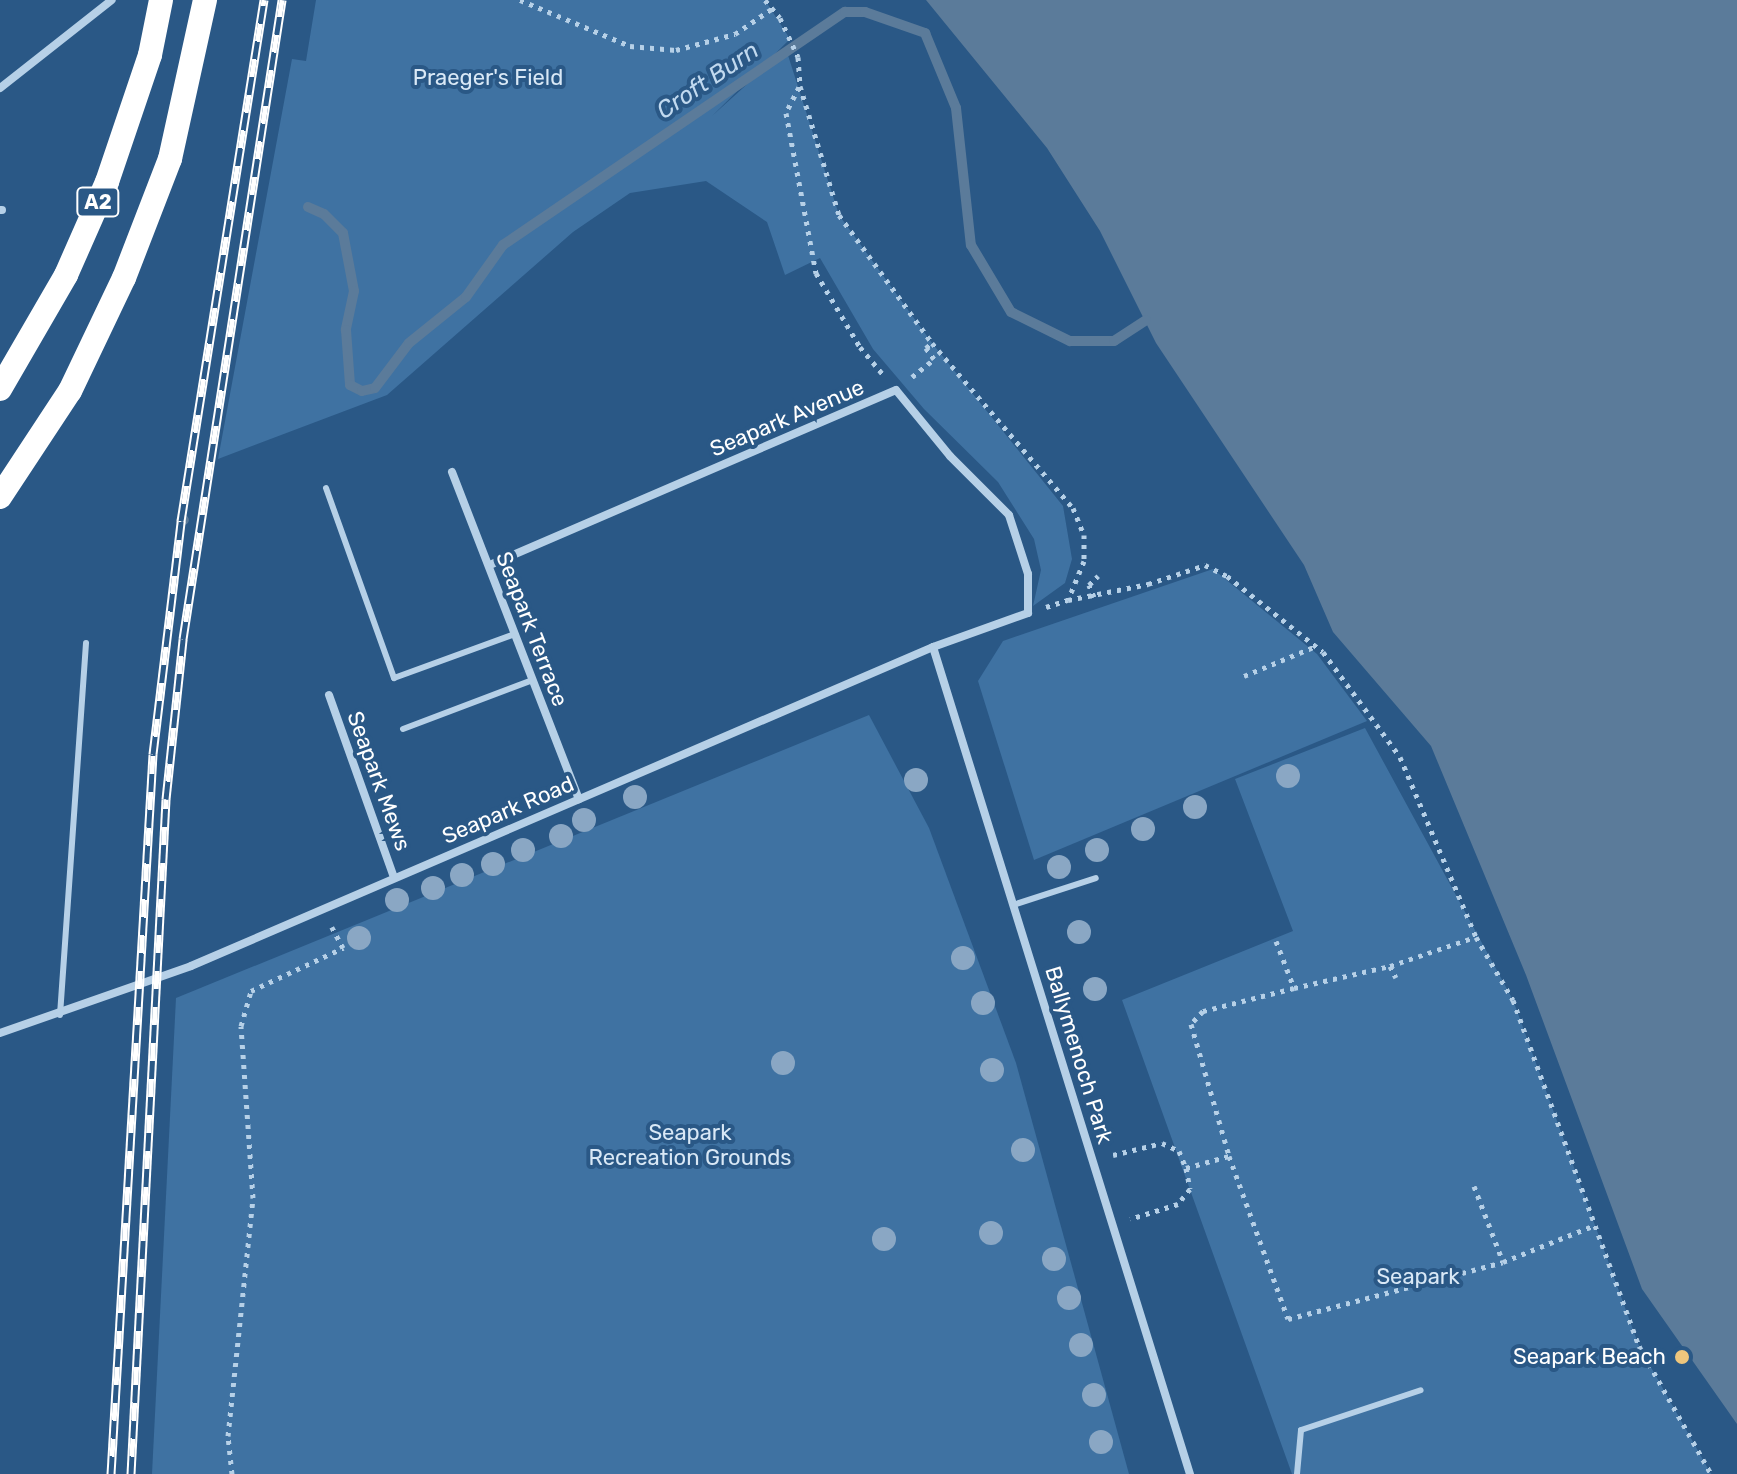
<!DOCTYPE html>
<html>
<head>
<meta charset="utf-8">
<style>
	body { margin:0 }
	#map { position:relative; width:1737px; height:1474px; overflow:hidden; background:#2a5886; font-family:Rubik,sans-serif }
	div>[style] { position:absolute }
	.green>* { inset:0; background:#3f72a2 }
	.water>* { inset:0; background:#5b7b9a }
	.stream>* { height:10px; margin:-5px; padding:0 5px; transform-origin:5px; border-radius:5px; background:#5b7b9a }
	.path>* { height:5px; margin-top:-2.5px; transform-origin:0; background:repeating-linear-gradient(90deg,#b6d0e7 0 4px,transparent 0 10px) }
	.lane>* { height:6px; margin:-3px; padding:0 3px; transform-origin:3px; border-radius:3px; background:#b6d0e7 }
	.street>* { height:8px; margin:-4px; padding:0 4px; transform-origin:4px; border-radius:4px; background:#b6d0e7 }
	.highway>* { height:24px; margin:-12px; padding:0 12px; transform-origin:12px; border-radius:12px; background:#fff }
	.rail>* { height:9px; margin-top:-4.5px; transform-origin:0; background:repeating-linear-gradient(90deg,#2a5886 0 18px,#fff 0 36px); box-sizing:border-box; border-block:2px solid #fff }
	.trees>* { width:24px; height:24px; margin:-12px; border-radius:50%; background:#8aa7c4 }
	.dots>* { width:22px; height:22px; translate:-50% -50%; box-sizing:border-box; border:4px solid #2a5886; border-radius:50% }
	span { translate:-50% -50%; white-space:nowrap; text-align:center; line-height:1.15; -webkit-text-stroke:8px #2a5886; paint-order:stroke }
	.shield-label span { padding:2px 6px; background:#2a5886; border:2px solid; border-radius:6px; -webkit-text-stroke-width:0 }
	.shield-label { font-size:20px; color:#fff; font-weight:700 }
	.park-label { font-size:22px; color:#d9e8f6 }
	.street-label { font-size:22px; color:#fff }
	.poi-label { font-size:22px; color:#fff }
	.right { translate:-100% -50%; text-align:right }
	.water-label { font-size:24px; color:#c1d9ef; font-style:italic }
</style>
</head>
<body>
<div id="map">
	<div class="green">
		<i style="clip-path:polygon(316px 0,765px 0,790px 39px,712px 116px,786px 49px,839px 215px,932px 343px,1063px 506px,1072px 559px,1065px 583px,1033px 606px,1041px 570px,1034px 539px,998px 482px,924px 409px,873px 349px,820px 258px,785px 275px,767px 222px,706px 181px,630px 193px,573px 232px,387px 395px,218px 459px,292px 59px,306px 61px)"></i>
		<i style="clip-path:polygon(1213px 569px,1317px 654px,1367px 721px,1034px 860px,978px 681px,1003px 641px)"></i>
		<i style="clip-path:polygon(869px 715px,929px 828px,1016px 1063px,1129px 1474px,152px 1474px,176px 998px)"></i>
		<i style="clip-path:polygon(1365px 728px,1513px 1000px,1639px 1346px,1711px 1474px,1292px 1474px,1122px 1000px,1293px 931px,1235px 779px)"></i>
	</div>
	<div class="water">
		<i style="clip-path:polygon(926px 0,1737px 0,1737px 1424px,1642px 1289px,1526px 975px,1431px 746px,1333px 632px,1304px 565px,1156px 343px,1100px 231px,1047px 148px)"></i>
	</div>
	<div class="stream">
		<i style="left:308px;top:207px;width:17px;rotate:24deg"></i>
		<i style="left:324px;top:214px;width:27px;rotate:45deg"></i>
		<i style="left:343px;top:233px;width:59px;rotate:79.3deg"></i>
		<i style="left:354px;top:291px;width:40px;rotate:102deg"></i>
		<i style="left:346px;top:330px;width:55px;rotate:85.8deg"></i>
		<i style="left:350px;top:385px;width:13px;rotate:27deg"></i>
		<i style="left:362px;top:391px;width:13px;rotate:-13deg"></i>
		<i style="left:375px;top:388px;width:56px;rotate:-52.9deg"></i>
		<i style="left:409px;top:343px;width:73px;rotate:-38.9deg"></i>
		<i style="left:466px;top:297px;width:64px;rotate:-54.6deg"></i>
		<i style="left:503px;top:245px;width:414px;rotate:-34.3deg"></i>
		<i style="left:845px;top:12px;width:20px"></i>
		<i style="left:865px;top:12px;width:64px;rotate:19.3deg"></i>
		<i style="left:925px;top:33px;width:81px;rotate:67.5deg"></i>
		<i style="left:956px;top:108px;width:138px;rotate:83.8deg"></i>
		<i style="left:971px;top:245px;width:78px;rotate:59.2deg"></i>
		<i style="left:1011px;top:312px;width:66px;rotate:26.2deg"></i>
		<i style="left:1070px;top:341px;width:44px"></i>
		<i style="left:1114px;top:341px;width:38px;rotate:-33deg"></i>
		<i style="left:181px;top:521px;width:3px;rotate:-18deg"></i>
	</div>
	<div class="path">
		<i style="left:520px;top:0;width:119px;rotate:22.7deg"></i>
		<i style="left:630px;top:46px;width:46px;rotate:5deg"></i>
		<i style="left:676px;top:50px;width:61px;rotate:-15.2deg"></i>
		<i style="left:735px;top:34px;width:46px;rotate:-34.4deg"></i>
		<i style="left:765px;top:0;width:23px;rotate:50deg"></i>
		<i style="left:780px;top:18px;width:43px;rotate:65.2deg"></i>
		<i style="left:798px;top:57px;width:29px;rotate:86deg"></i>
		<i style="left:800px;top:86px;width:135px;rotate:73.2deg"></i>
		<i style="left:839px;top:215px;width:158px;rotate:54deg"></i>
		<i style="left:932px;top:343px;width:217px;rotate:49.5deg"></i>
		<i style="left:1073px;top:508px;width:29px;rotate:68deg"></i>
		<i style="left:1084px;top:535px;width:26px;rotate:90deg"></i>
		<i style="left:1084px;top:561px;width:42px;rotate:112.3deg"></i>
		<i style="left:1068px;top:600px;width:82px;rotate:-11.3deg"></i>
		<i style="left:1148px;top:584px;width:60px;rotate:-18.4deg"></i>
		<i style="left:1205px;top:565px;width:25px;rotate:27deg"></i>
		<i style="left:1227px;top:576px;width:122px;rotate:38.4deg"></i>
		<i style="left:1323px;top:652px;width:130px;rotate:53.7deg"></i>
		<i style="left:1400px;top:757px;width:195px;rotate:67.1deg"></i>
		<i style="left:1476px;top:937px;width:73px;rotate:59.6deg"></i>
		<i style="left:1513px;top:1000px;width:368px;rotate:70deg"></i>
		<i style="left:1639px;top:1346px;width:147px;rotate:60.6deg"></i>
		<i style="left:799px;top:87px;width:29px;rotate:117deg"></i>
		<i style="left:786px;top:113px;width:163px;rotate:79.4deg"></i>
		<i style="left:816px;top:273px;width:86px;rotate:59.3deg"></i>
		<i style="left:860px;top:347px;width:35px;rotate:50deg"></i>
		<i style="left:912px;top:377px;width:28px;rotate:-39deg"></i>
		<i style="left:934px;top:359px;width:14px;rotate:-126deg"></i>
		<i style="left:926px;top:348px;width:8px;rotate:-40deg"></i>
		<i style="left:1094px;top:597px;width:13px;rotate:-113deg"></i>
		<i style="left:1089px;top:585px;width:13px;rotate:-45deg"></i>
		<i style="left:1046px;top:607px;width:23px;rotate:-18deg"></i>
		<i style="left:1244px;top:676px;width:78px;rotate:-22.6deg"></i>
		<i style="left:1276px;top:941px;width:50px;rotate:69deg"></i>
		<i style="left:1294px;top:988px;width:98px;rotate:-12.9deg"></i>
		<i style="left:1390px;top:966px;width:90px;rotate:-18.8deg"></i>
		<i style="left:1390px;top:966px;width:13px;rotate:63deg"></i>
		<i style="left:1294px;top:988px;width:94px;rotate:165.8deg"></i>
		<i style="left:1203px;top:1011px;width:18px;rotate:133deg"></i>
		<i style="left:1191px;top:1024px;width:137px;rotate:73.9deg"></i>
		<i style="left:1229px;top:1156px;width:173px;rotate:70.1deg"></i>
		<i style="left:1288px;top:1319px;width:222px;rotate:-14.8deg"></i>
		<i style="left:1503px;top:1262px;width:99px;rotate:-21.9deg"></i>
		<i style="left:1113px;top:1155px;width:50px;rotate:-13.8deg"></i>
		<i style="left:1162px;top:1143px;width:19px;rotate:25deg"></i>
		<i style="left:1179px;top:1151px;width:18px;rotate:68deg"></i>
		<i style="left:1186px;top:1168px;width:21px;rotate:79deg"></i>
		<i style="left:1190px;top:1189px;width:19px;rotate:129deg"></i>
		<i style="left:1178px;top:1204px;width:50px;rotate:162.6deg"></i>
		<i style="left:1186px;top:1168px;width:45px;rotate:-15.6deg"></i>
		<i style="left:1474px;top:1186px;width:81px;rotate:69.1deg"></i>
		<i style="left:232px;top:1474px;width:38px;rotate:-96deg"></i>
		<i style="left:228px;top:1436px;width:239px;rotate:-84deg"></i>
		<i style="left:253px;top:1198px;width:172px;rotate:-94deg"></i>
		<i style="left:241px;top:1026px;width:36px;rotate:-74deg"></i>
		<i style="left:251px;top:991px;width:102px;rotate:-25.1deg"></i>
		<i style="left:343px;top:948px;width:24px;rotate:-118deg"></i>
	</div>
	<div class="lane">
		<i style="left:326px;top:488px;width:202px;rotate:70.3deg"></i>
		<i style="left:394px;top:678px;width:129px;rotate:-20deg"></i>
		<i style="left:403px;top:729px;width:139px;rotate:-20.7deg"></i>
		<i style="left:1013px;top:905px;width:87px;rotate:-18deg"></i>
		<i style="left:60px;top:1015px;width:373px;rotate:-86deg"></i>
		<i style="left:1297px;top:1474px;width:44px;rotate:-84.8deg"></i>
		<i style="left:1301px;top:1430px;width:126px;rotate:-18.4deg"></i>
	</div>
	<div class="street">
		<i style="left:0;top:88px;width:142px;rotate:-38.2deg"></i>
		<i style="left:0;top:210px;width:2px"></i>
		<i style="left:452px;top:472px;width:351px;rotate:68.8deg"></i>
		<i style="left:933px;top:647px;width:866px;rotate:72.74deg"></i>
		<i style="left:329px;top:695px;width:194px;rotate:70.4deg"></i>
		<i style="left:0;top:1033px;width:202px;rotate:-19.3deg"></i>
		<i style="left:191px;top:966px;width:808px;rotate:-23.26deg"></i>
		<i style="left:933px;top:647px;width:101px;rotate:-19.7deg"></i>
		<i style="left:1028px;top:613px;width:39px;rotate:-90deg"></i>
		<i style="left:1028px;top:574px;width:62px;rotate:-107.9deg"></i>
		<i style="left:1009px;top:515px;width:83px;rotate:-135deg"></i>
		<i style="left:950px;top:456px;width:85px;rotate:-129.3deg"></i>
		<i style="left:896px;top:390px;width:443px;rotate:156.7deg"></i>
	</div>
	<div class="highway">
		<i style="left:0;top:389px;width:132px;rotate:-59.9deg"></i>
		<i style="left:66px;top:275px;width:102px;rotate:-66.2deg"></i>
		<i style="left:107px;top:182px;width:134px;rotate:-71.3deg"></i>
		<i style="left:150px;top:55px;width:56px;rotate:-78.7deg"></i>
		<i style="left:0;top:497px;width:127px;rotate:-56.6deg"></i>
		<i style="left:70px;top:391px;width:125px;rotate:-64.5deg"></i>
		<i style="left:124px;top:278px;width:128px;rotate:-68.9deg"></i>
		<i style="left:170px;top:159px;width:163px;rotate:-77.6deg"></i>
	</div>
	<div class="rail">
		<i style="left:111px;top:1474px;width:721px;rotate:-86.66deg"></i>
		<i style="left:153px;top:754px;width:235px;rotate:-83.1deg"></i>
		<i style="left:181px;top:521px;width:528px;rotate:-80.95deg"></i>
		<i style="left:131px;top:1474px;width:676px;rotate:-87.03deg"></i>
		<i style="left:166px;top:799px;width:161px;rotate:-83.9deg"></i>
		<i style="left:183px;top:639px;width:647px;rotate:-81.19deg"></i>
	</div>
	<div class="trees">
		<i style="left:1288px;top:776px"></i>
		<i style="left:916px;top:780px"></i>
		<i style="left:635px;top:797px"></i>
		<i style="left:1195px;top:807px"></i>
		<i style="left:584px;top:820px"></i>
		<i style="left:1143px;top:829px"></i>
		<i style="left:561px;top:836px"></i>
		<i style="left:523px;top:850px"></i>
		<i style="left:1097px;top:850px"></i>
		<i style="left:493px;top:864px"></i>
		<i style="left:1059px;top:867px"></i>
		<i style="left:462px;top:875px"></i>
		<i style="left:433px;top:888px"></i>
		<i style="left:397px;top:900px"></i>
		<i style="left:1079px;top:932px"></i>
		<i style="left:359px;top:938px"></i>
		<i style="left:963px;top:958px"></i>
		<i style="left:1095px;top:989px"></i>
		<i style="left:983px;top:1003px"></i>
		<i style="left:783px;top:1063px"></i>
		<i style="left:992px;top:1070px"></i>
		<i style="left:1023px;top:1150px"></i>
		<i style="left:991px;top:1233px"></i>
		<i style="left:884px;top:1239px"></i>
		<i style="left:1054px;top:1259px"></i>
		<i style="left:1069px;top:1298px"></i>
		<i style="left:1081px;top:1345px"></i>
		<i style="left:1094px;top:1395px"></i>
		<i style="left:1101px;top:1442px"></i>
	</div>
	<div class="dots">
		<i style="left:1682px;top:1357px;background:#eec67d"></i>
	</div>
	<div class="shield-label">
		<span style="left:98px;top:202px">A2</span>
	</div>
	<div class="park-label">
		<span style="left:488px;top:78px">Praeger's Field</span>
		<span style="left:690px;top:1145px">Seapark<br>Recreation Grounds</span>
		<span style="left:1418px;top:1277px">Seapark</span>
	</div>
	<div class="street-label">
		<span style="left:787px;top:418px;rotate:-23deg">Seapark Avenue</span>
		<span style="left:532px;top:629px;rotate:69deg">Seapark Terrace</span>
		<span style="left:379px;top:781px;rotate:70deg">Seapark Mews</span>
		<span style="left:508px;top:810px;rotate:-23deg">Seapark Road</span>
		<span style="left:1079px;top:1055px;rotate:73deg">Ballymenoch Park</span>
	</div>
	<div class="poi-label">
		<span class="right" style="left:1666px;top:1357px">Seapark Beach</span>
	</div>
	<div class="water-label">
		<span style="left:708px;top:81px;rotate:-34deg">Croft Burn</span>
	</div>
</div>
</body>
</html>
